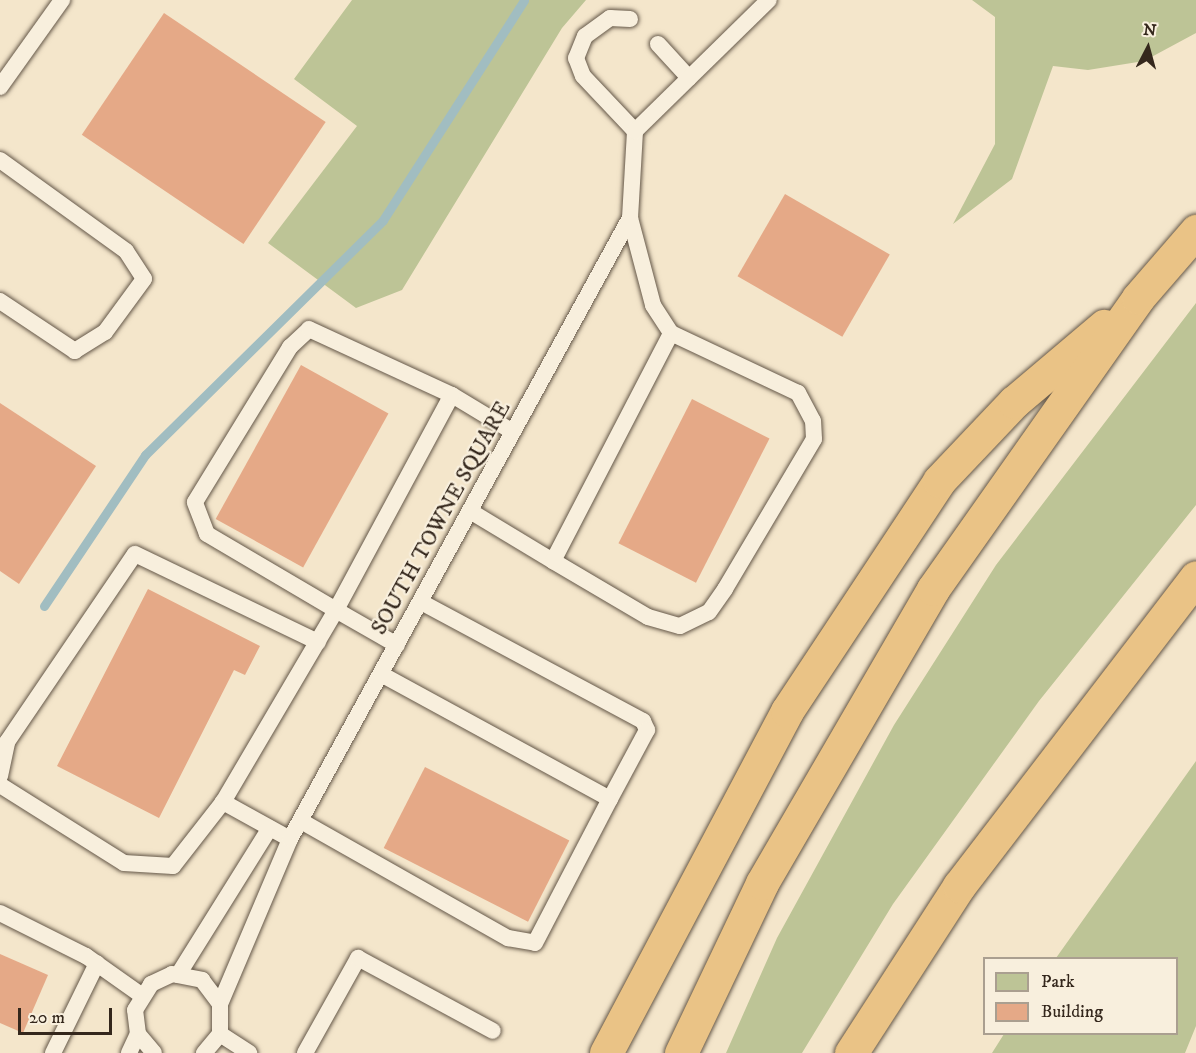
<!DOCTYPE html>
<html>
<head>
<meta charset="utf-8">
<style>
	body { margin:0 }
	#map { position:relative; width:1196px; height:1053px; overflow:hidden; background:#f4e6cb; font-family:"IM FELL DW Pica",serif }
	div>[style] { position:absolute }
	.green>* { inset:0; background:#bdc496 }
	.stream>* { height:9px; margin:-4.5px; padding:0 4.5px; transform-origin:4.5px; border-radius:4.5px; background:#a1bdc1 }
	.building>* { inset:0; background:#e5a987; transform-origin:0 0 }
	.roads { filter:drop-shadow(0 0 2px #645748) drop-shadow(0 0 2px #645748) }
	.service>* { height:16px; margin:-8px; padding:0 8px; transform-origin:8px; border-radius:8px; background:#f8efdd }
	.motorway>* { height:33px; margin:-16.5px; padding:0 16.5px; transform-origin:16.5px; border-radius:16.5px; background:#eac386 }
	span { translate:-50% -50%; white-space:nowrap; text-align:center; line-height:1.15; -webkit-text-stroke:4.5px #f8efdd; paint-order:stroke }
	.street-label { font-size:22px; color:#34271c }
	.legend { position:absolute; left:983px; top:957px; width:195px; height:78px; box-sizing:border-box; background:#f8efdd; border:2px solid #aa9f90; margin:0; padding:8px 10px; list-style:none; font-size:18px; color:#34271c }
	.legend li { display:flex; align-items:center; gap:12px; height:30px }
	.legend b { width:30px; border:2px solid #aa9f90 }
	.north { position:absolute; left:1118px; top:18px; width:60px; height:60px; -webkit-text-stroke:4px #f8efdd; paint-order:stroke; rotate:6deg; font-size:16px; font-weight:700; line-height:24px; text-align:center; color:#34271c }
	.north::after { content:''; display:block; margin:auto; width:21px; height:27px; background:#34271c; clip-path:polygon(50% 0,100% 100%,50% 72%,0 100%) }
	.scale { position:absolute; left:18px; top:1008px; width:94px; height:27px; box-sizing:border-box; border:3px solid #34271c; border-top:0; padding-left:8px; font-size:18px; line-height:21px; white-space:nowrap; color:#34271c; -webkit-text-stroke:4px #f8efdd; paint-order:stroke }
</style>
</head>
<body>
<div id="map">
	<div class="green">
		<i style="clip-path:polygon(352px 0,586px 0,562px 28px,402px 290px,356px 308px,268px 243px,357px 126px,294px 79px)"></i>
		<i style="clip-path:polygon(972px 0,1196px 0,1196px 33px,1144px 61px,1088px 70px,1053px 66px,1012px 179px,953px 224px,995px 144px,995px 17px)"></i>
		<i style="clip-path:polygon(1196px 303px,1196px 505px,1039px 701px,893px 904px,802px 1053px,726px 1053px,777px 938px,894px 725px,996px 565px)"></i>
		<i style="clip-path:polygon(1196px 761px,1196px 1026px,1185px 1053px,992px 1053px,1004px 1034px,1176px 1034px,1176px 958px,1056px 958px)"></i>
	</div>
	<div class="stream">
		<i style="left:44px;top:606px;width:182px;rotate:-56.2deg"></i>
		<i style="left:145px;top:455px;width:334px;rotate:-44.6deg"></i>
		<i style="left:383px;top:220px;width:261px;rotate:-57.3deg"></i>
	</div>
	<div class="building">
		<i style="left:164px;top:13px;width:195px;height:147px;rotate:34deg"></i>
		<i style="left:785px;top:194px;width:121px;height:95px;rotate:30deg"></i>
		<i style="left:301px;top:365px;width:100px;height:176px;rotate:29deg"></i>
		<i style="left:692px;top:399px;width:87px;height:162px;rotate:27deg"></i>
		<i style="clip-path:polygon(0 403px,96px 466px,19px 584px,0 571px)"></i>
		<i style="clip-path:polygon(148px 589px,260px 646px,245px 675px,234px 670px,159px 818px,57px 766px)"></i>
		<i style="left:425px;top:767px;width:162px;height:91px;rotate:27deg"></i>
		<i style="clip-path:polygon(0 954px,48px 975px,23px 1033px,0 1023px)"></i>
	</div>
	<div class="roads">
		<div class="service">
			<i style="left:630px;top:19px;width:20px;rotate:-177deg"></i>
			<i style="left:610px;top:18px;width:31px;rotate:144deg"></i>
			<i style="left:585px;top:36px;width:24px;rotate:112deg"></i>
			<i style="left:576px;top:58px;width:19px;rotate:69deg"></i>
			<i style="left:583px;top:76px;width:76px;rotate:46.6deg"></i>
			<i style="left:658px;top:44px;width:46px;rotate:47.6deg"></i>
			<i style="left:0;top:87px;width:107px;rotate:-54.5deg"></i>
			<i style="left:0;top:160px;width:155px;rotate:35.8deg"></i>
			<i style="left:126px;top:251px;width:33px;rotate:57deg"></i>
			<i style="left:144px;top:279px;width:66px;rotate:126.3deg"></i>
			<i style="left:105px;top:332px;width:36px;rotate:148deg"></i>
			<i style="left:75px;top:351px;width:90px;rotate:-146.3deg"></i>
			<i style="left:470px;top:511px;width:97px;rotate:31.1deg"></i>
			<i style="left:553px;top:561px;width:257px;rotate:-62.6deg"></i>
			<i style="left:671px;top:333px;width:33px;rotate:-123deg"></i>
			<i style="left:653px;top:305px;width:90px;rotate:-104.8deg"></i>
			<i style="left:630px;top:218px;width:87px;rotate:-86.7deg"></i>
			<i style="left:635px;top:131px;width:187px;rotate:-44.4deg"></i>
			<i style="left:553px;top:561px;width:110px;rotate:30.5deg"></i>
			<i style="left:648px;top:617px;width:33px;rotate:16deg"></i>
			<i style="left:680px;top:626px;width:32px;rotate:-26deg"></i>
			<i style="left:709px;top:612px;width:28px;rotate:-55deg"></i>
			<i style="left:725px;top:589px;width:174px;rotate:-59.3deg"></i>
			<i style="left:814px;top:439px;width:18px;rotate:-93deg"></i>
			<i style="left:813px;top:421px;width:32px;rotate:-118deg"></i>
			<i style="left:798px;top:393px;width:140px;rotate:-154.7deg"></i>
			<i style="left:421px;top:602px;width:252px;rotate:28.2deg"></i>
			<i style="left:643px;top:721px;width:10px;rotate:66deg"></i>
			<i style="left:647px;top:730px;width:78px;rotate:118.2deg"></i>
			<i style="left:397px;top:645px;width:70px;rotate:-150.2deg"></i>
			<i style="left:336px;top:610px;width:244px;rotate:-61.7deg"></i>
			<i style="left:452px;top:395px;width:71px;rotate:31.2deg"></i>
			<i style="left:0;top:776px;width:35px;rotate:-78deg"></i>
			<i style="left:7px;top:742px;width:227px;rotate:-55.8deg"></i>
			<i style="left:135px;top:554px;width:203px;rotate:25.7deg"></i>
			<i style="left:0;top:785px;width:146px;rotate:32.2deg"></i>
			<i style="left:124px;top:863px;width:49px;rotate:3.5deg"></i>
			<i style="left:173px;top:866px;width:81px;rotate:-52deg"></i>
			<i style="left:301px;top:821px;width:238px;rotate:29.5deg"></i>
			<i style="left:508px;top:938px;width:27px;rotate:10deg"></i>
			<i style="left:535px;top:943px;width:162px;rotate:-62.5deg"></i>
			<i style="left:610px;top:799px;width:261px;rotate:-151.4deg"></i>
			<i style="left:290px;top:839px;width:77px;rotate:-151.1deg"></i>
			<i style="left:223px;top:802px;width:223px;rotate:-59.5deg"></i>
			<i style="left:336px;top:610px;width:150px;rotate:-149.5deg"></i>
			<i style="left:207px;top:534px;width:34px;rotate:-111deg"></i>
			<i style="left:195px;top:502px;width:182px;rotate:-58.5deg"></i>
			<i style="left:290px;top:347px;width:26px;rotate:-43deg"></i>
			<i style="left:309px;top:329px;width:157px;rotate:24.8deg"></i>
			<i style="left:0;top:913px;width:96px;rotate:26.6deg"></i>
			<i style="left:86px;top:956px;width:67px;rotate:35.3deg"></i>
			<i style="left:178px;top:975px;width:173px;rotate:-58deg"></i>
			<i style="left:220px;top:1004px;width:179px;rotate:-67deg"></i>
			<i style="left:290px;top:839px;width:708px;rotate:-61.3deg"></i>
			<i style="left:220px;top:1034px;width:35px;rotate:33deg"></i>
			<i style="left:53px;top:1053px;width:100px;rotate:-63.9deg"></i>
			<i style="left:129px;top:1053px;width:21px;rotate:-65deg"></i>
			<i style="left:154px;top:1053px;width:25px;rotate:-130deg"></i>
			<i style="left:138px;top:1034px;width:24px;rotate:-97deg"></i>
			<i style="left:135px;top:1010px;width:31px;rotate:-58deg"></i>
			<i style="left:151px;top:984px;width:23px;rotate:-25deg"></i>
			<i style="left:172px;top:974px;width:31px;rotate:11deg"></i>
			<i style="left:202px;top:980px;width:30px;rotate:53deg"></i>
			<i style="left:220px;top:1004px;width:30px;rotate:90deg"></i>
			<i style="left:220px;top:1034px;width:25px;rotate:130deg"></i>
			<i style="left:305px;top:1053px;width:109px;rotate:-60.8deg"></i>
			<i style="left:358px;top:958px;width:153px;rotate:28.4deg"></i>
		</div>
		<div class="motorway">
			<i style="left:606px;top:1053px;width:387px;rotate:-62.1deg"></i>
			<i style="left:787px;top:711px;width:276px;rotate:-56.5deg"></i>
			<i style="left:939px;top:481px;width:109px;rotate:-46.5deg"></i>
			<i style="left:1014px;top:402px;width:118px;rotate:-40.2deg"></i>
			<i style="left:681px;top:1053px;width:188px;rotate:-64.5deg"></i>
			<i style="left:762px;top:883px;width:340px;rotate:-59.8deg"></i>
			<i style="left:933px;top:589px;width:356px;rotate:-54.8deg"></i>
			<i style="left:1138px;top:298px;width:89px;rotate:-49.1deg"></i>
			<i style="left:851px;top:1053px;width:199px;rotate:-57.1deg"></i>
			<i style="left:959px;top:886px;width:389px;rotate:-52.5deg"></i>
		</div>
	</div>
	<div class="street-label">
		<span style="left:441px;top:518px;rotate:-61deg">SOUTH TOWNE SQUARE</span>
	</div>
	<ul class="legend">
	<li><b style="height:16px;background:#bdc496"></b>Park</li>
	<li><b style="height:16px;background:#e5a987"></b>Building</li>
	</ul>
	<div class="north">N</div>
	<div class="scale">20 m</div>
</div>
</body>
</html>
